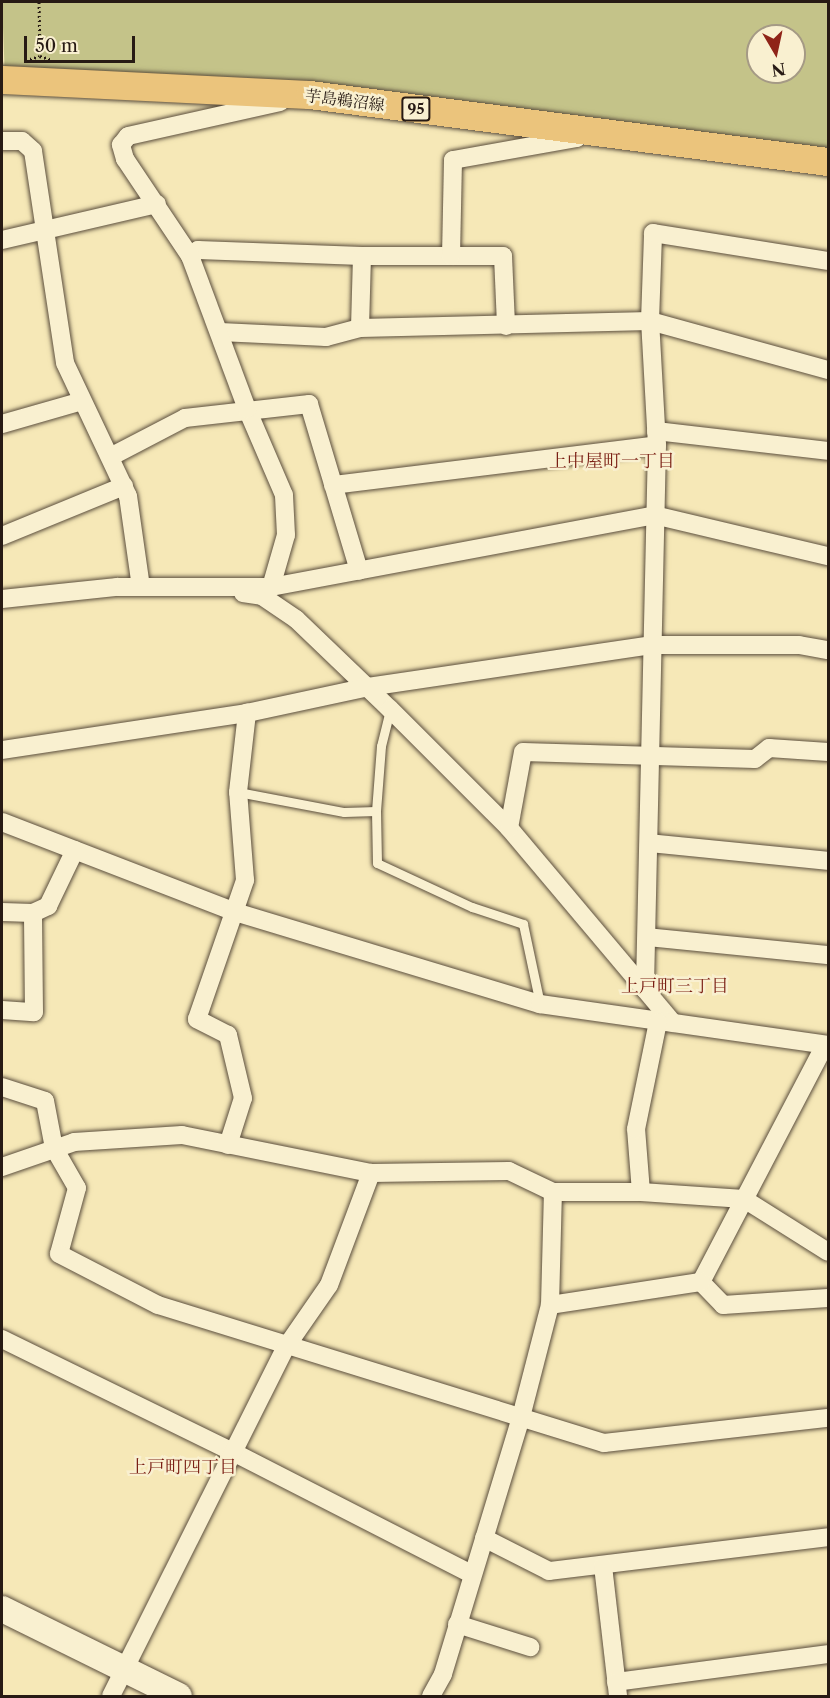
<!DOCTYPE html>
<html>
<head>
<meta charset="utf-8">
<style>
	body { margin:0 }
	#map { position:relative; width:830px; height:1698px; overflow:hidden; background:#f6e8b7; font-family:"Libre Caslon Text","Noto Serif JP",serif }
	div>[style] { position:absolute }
	.green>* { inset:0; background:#c4c389 }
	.path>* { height:3px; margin-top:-1.5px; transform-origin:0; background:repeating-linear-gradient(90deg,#271a14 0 1.5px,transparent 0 4.5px) }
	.roads { filter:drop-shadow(0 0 2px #5b4e3d) drop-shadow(0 0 2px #5b4e3d) }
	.lane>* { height:9px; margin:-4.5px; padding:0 4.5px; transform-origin:4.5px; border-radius:4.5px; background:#f9f0d0 }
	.street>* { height:18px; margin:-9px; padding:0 9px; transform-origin:9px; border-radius:9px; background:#f9f0d0 }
	.secondary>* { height:26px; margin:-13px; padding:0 13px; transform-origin:13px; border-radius:13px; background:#f9f0d0 }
	.primary>* { height:28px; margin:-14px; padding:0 14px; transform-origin:14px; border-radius:14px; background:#ebc47c }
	span { translate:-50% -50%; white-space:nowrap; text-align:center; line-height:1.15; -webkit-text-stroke:5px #f9f0d0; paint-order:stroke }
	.shield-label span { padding:2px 4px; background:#f9f0d0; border:2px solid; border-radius:4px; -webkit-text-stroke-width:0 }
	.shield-label { font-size:15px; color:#271a14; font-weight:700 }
	.street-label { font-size:16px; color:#271a14 }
	.neighbourhood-label { font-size:18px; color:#7a1f14 }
	.frame { position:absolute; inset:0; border:3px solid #271a14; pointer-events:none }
	.north { position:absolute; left:746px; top:24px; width:60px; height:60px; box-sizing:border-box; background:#f9f0d0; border:2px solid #a59a85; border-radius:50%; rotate:171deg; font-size:16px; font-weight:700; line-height:24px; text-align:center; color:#271a14 }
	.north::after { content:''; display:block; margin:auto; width:21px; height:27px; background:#8f2418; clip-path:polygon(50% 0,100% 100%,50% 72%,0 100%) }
	.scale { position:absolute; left:24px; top:36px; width:111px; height:27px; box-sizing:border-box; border:3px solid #271a14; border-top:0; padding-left:8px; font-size:18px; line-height:21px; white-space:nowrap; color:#271a14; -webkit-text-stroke:4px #f9f0d0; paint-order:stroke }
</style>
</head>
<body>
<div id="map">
	<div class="green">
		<i style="clip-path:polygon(evenodd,2px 2px,828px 2px,828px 162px,310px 95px,5px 79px,2px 2px,758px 36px,794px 36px,794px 72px,758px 72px,758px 36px)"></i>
	</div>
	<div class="path">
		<i style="left:39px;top:2px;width:54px;rotate:88.9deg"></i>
		<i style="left:30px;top:59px;width:10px;rotate:-17deg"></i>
		<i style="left:40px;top:56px;width:13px;rotate:18deg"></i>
	</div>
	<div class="roads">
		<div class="lane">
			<i style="left:238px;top:792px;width:108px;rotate:10.7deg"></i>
			<i style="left:344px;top:812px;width:32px;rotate:-2deg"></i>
			<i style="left:376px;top:811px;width:52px;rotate:88.9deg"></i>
			<i style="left:377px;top:863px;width:105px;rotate:24.9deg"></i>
			<i style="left:472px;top:907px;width:54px;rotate:18.4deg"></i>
			<i style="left:523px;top:924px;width:82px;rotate:78deg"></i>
			<i style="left:376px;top:811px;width:65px;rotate:-85.6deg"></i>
			<i style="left:381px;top:746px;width:38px;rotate:-76deg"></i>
		</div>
		<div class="street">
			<i style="left:2px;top:141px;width:20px"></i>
			<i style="left:22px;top:141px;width:15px;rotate:42deg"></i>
			<i style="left:33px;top:151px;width:214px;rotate:81.4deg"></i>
			<i style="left:65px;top:363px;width:147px;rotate:64.7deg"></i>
			<i style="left:128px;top:496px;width:92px;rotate:81.9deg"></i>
			<i style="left:2px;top:240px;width:159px;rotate:-13.1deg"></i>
			<i style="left:190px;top:256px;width:10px;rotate:-37deg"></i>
			<i style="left:198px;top:250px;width:164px;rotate:2.1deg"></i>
			<i style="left:362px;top:256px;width:72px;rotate:91.6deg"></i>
			<i style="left:362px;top:256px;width:141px"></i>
			<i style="left:503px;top:256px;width:70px;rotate:87.5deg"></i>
			<i style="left:451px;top:256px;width:96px;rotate:-88.8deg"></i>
			<i style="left:453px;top:160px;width:126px;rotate:-10.1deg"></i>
			<i style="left:577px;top:138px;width:7px;rotate:-45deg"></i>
			<i style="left:220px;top:332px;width:106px;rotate:2.7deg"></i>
			<i style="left:326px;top:337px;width:35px;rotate:-15deg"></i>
			<i style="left:360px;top:328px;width:290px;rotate:-1.4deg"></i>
			<i style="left:650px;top:321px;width:185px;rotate:15.4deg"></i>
			<i style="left:2px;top:424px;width:83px;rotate:-16deg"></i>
			<i style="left:656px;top:431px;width:173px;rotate:6.6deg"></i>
			<i style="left:112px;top:456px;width:82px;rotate:-27.5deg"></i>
			<i style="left:185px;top:418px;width:125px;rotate:-6.4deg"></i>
			<i style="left:309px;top:404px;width:174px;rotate:73.3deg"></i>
			<i style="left:333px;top:485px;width:326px;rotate:-7deg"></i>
			<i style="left:2px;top:536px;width:132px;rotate:-22.3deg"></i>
			<i style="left:271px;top:587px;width:54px;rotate:-73.9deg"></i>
			<i style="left:286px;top:535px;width:40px;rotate:-92.9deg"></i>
			<i style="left:284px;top:495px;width:94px;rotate:-113.3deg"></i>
			<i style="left:247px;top:409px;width:163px;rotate:-110.4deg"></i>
			<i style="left:190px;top:256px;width:117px;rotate:-123.8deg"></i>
			<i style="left:125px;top:159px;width:15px;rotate:-106deg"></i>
			<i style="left:121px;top:145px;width:11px;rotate:-52deg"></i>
			<i style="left:128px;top:136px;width:156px;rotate:-12.6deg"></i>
			<i style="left:243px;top:593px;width:19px;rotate:9deg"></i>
			<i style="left:262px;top:596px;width:41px;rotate:34.1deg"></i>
			<i style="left:296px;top:619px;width:130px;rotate:43.8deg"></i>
			<i style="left:390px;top:709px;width:168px;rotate:45deg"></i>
			<i style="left:509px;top:828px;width:255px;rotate:49.9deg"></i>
			<i style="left:2px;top:599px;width:116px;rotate:-6deg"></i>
			<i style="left:117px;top:587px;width:154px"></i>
			<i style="left:271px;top:587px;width:390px;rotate:-10.6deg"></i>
			<i style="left:654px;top:515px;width:179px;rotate:13.3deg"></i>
			<i style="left:2px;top:750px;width:248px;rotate:-8.6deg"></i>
			<i style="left:247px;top:713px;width:124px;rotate:-12.1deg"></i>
			<i style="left:368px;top:687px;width:288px;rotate:-8.4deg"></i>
			<i style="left:653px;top:645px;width:146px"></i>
			<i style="left:799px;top:645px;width:29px;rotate:10deg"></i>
			<i style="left:2px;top:822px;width:250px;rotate:21.1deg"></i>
			<i style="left:235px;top:912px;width:319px;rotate:16.8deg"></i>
			<i style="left:540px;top:1004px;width:291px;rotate:8.1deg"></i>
			<i style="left:509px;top:828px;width:77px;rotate:-79.6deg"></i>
			<i style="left:523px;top:752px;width:232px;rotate:1.7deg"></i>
			<i style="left:755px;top:759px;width:18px;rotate:-38deg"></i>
			<i style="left:769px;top:748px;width:59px;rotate:3.9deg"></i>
			<i style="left:649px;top:843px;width:180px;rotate:5.7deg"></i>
			<i style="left:2px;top:912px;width:31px;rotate:2deg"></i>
			<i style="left:647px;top:937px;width:182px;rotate:5.7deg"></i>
			<i style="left:645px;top:986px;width:541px;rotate:-88.73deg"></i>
			<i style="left:657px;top:445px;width:124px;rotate:-93.2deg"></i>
			<i style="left:650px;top:321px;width:88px;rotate:-88deg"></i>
			<i style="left:653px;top:233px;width:177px;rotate:9.1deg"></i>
			<i style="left:2px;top:1010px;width:32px;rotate:4deg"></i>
			<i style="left:34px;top:1012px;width:99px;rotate:-90.6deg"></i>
			<i style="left:33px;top:913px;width:17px;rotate:-25deg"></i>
			<i style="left:48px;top:906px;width:62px;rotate:-64.3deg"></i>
			<i style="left:2px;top:1087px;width:45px;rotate:18deg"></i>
			<i style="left:45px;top:1101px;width:48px;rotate:79.2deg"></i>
			<i style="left:54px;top:1148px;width:46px;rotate:60.1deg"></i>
			<i style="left:77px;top:1188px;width:68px;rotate:105.3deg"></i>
			<i style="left:59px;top:1254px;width:111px;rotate:27.3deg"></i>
			<i style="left:158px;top:1305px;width:467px;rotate:17.2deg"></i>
			<i style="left:604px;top:1443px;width:225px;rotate:-6.4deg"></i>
			<i style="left:228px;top:1145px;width:49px;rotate:-72.3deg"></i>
			<i style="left:243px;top:1098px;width:65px;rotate:-103.4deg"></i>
			<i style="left:228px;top:1035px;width:35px;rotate:-153deg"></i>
			<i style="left:197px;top:1019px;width:147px;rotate:-70.9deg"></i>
			<i style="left:245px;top:880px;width:88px;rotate:-94.5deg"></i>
			<i style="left:238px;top:792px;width:80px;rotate:-83.5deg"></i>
			<i style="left:2px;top:1167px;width:76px;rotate:-19.1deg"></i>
			<i style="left:74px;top:1142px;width:108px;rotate:-3.7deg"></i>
			<i style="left:182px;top:1135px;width:193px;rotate:11.4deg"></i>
			<i style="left:371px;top:1173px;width:138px;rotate:-0.8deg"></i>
			<i style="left:509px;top:1171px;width:49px;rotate:25.5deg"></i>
			<i style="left:553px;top:1192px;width:88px"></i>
			<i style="left:641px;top:1192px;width:103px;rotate:3.9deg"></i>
			<i style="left:744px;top:1199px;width:99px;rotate:32.2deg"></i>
			<i style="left:641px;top:1192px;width:63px;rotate:-94.5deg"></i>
			<i style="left:636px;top:1129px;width:109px;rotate:-78.4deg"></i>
			<i style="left:701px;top:1282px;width:267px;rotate:-62.4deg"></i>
			<i style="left:701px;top:1282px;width:32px;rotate:46deg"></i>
			<i style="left:723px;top:1305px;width:105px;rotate:-3.8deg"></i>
			<i style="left:550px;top:1305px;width:153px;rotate:-8.7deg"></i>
			<i style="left:2px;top:1339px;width:255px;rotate:26.1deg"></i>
			<i style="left:231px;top:1451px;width:270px;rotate:27.1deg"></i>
			<i style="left:484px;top:1538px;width:73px;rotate:26.9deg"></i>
			<i style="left:549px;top:1571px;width:281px;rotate:-6.9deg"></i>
			<i style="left:603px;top:1566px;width:131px;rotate:83.4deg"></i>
			<i style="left:457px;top:1624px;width:77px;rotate:17.5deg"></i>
			<i style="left:616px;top:1682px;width:214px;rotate:-7.5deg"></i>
			<i style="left:111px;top:1696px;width:390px;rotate:-63.4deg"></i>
			<i style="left:286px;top:1347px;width:75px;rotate:-55.3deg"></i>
			<i style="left:329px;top:1285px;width:120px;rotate:-69.4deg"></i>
			<i style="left:431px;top:1696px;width:25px;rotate:-61deg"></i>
			<i style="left:443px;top:1674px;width:269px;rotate:-73.1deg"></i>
			<i style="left:521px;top:1417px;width:116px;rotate:-75.5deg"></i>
			<i style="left:550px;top:1305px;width:113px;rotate:-88.5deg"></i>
		</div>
		<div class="secondary">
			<i style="left:2px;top:1609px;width:197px;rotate:26.2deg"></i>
		</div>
		<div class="primary">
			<i style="left:2px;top:80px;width:308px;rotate:2.8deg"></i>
			<i style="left:310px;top:95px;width:522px;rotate:7.37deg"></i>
		</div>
	</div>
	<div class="shield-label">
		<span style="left:416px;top:109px">95</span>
	</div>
	<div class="street-label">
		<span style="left:345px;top:100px;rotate:7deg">芋島鵜沼線</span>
	</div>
	<div class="neighbourhood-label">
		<span style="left:612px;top:461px">上中屋町一丁目</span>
		<span style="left:675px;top:986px">上戸町三丁目</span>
		<span style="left:183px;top:1467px">上戸町四丁目</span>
	</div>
	<div class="frame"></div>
	<div class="north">N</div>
	<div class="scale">50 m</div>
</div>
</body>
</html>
